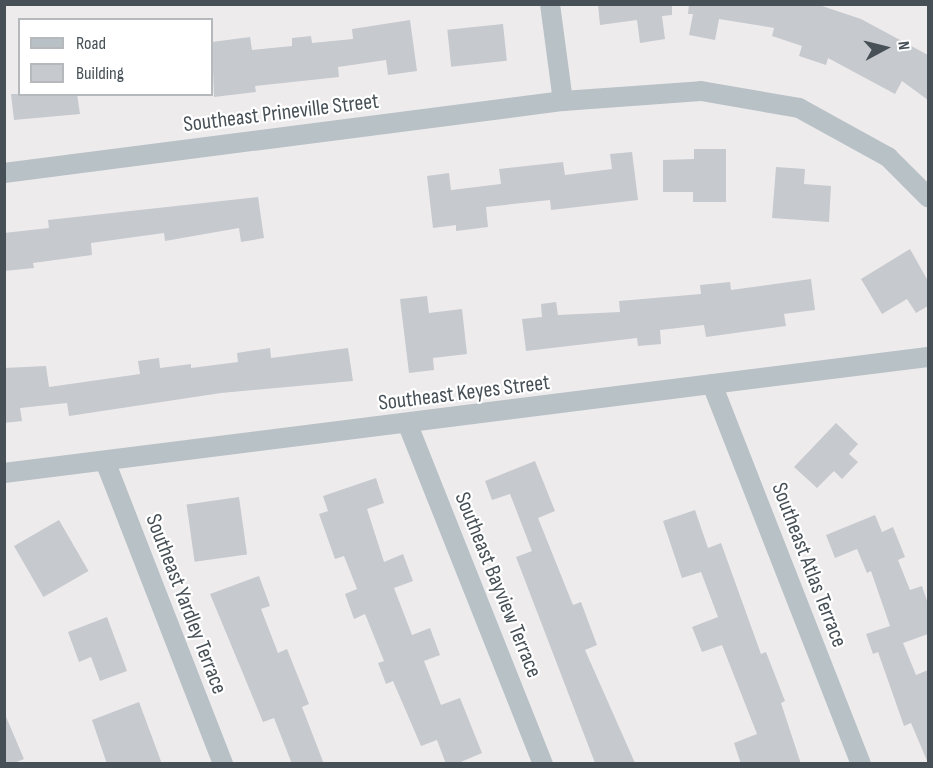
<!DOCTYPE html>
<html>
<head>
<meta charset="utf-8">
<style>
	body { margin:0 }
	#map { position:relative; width:933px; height:768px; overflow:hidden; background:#eeebec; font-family:"Sofia Sans Condensed",sans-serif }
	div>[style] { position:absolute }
	.building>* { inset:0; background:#c6c9ce; transform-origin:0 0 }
	.street>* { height:20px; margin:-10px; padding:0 10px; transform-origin:10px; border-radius:10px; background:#b8c1c6 }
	span { translate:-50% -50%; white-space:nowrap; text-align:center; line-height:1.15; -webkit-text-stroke:4.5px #fff; paint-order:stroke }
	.street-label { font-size:22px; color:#465056 }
	.frame { position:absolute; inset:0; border:6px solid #465056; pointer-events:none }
	.legend { position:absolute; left:18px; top:18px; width:195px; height:78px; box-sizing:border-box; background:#fff; border:2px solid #b5b9bb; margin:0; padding:8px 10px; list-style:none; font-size:18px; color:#465056 }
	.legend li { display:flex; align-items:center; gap:12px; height:30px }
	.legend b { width:30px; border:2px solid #b5b9bb }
	.north { position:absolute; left:855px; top:18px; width:60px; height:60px; -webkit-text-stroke:4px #fff; paint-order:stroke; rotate:83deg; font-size:16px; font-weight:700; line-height:24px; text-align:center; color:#465056 }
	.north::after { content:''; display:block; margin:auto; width:21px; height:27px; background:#465056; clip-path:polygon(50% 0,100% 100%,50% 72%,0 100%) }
</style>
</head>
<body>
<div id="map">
	<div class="building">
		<i style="clip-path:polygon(598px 4px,672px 4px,672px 15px,662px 16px,665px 39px,640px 43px,637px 20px,600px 25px)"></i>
		<i style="clip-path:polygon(689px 4px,816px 4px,861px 19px,928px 55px,928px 100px,902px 81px,895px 94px,828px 58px,826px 65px,799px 56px,802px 46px,772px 36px,774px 28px,719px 19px,715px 40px,689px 35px,693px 14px,688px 14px)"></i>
		<i style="clip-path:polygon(410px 20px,417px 71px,388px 75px,386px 60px,338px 67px,339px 77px,255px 86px,256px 92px,214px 97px,212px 42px,250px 37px,252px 50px,292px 46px,292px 38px,311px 36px,312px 43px,353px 39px,352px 29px)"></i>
		<i style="left:503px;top:24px;width:37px;height:56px;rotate:84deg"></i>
		<i style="clip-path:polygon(11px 94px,77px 94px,80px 114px,14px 120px)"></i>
		<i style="clip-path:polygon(694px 149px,726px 149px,726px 202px,693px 202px,693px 192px,663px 192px,663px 160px,694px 159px)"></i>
		<i style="clip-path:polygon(632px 152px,638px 200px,551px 210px,550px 200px,486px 207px,488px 227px,456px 231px,456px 225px,433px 228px,427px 176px,449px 173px,451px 190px,501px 184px,499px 169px,563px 162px,565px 175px,612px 169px,610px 154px)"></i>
		<i style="clip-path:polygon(776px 167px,805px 169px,804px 184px,831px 186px,829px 222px,772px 218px)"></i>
		<i style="clip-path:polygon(258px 197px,264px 238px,241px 242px,239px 228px,165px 241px,164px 233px,91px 243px,92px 255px,33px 263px,34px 268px,4px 271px,4px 233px,49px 228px,48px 220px)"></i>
		<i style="clip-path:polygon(910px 249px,928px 281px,928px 306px,916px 313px,907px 299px,882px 314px,861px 279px)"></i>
		<i style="clip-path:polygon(811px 279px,815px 310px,784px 314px,786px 326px,706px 337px,704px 325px,660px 330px,661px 344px,638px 346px,637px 338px,526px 351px,522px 319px,542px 317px,541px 304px,556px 302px,558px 315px,620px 312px,619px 301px,701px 294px,700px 285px,730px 282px,731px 290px)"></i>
		<i style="clip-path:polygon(427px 296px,429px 313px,462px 309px,467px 354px,433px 358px,434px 370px,409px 373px,400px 299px)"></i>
		<i style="clip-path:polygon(270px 348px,271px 358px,348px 348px,353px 381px,221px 393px,69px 416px,67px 403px,20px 408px,22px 421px,4px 423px,4px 368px,46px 366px,49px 387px,140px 374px,138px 361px,159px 358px,160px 368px,191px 364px,191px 368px,238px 362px,237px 353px)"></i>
		<i style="clip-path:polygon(836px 423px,858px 444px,849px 454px,858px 462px,842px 479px,834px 471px,817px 488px,794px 467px)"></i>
		<i style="clip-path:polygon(535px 461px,555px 511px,538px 518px,573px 605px,581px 602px,597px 645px,585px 650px,635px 763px,595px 763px,516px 557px,532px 551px,510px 494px,492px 500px,485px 481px)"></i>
		<i style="clip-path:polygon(376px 478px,384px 503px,367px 509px,384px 562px,403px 554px,413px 581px,394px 588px,412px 635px,430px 628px,440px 655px,424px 661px,441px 705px,460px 698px,482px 753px,456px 764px,446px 764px,437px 740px,421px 746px,393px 681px,386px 684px,378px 663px,384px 661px,365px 614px,354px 619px,345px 594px,357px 589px,344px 556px,335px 559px,319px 514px,328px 511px,323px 496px)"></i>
		<i style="left:239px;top:497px;width:58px;height:53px;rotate:82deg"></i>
		<i style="clip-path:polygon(695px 510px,708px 548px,721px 543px,761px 654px,766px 652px,785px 701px,781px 703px,801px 764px,741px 764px,734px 743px,757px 734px,722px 645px,702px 652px,692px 627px,718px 617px,701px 572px,682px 578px,663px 521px)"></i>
		<i style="clip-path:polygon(875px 515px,882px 532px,893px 527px,905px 557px,898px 560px,910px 590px,922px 586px,928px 604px,928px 634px,903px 643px,916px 675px,928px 670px,928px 763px,911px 723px,904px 726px,878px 652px,873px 654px,866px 634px,890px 626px,871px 571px,867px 573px,857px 549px,835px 558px,826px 535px)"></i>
		<i style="left:59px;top:520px;width:59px;height:52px;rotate:60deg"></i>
		<i style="clip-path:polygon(259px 576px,270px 606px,261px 609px,278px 653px,287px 649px,309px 704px,302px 707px,324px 764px,292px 764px,274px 718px,263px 722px,210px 594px)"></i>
		<i style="clip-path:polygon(107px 617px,127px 671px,100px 681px,91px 657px,79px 662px,68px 632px)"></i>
		<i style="clip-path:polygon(139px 702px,162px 764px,107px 764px,92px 720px)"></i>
		<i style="clip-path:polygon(4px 712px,24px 759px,12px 764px,4px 764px)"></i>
	</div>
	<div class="street">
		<i style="left:550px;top:4px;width:98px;rotate:82.4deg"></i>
		<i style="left:4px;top:173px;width:564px;rotate:-7.34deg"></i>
		<i style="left:563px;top:101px;width:138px;rotate:-4.1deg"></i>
		<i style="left:701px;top:91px;width:99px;rotate:9.8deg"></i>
		<i style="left:799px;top:108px;width:102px;rotate:28.8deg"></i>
		<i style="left:888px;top:157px;width:57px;rotate:45deg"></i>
		<i style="left:712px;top:384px;width:408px;rotate:68.6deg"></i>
		<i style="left:408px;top:425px;width:365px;rotate:68.3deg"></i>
		<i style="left:105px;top:461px;width:325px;rotate:68.7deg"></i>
		<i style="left:4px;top:473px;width:931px;rotate:-7.16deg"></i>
	</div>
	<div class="street-label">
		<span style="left:281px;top:113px;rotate:-7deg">Southeast Prineville Street</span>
		<span style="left:464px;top:393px;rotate:-7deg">Southeast Keyes Street</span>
		<span style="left:809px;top:565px;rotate:69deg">Southeast Atlas Terrace</span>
		<span style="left:498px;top:585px;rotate:68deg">Southeast Bayview Terrace</span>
		<span style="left:186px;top:604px;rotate:69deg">Southeast Yardley Terrace</span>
	</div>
	<div class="frame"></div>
	<ul class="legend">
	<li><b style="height:8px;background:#b8c1c6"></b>Road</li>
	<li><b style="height:16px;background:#c6c9ce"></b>Building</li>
	</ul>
	<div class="north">N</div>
</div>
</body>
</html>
